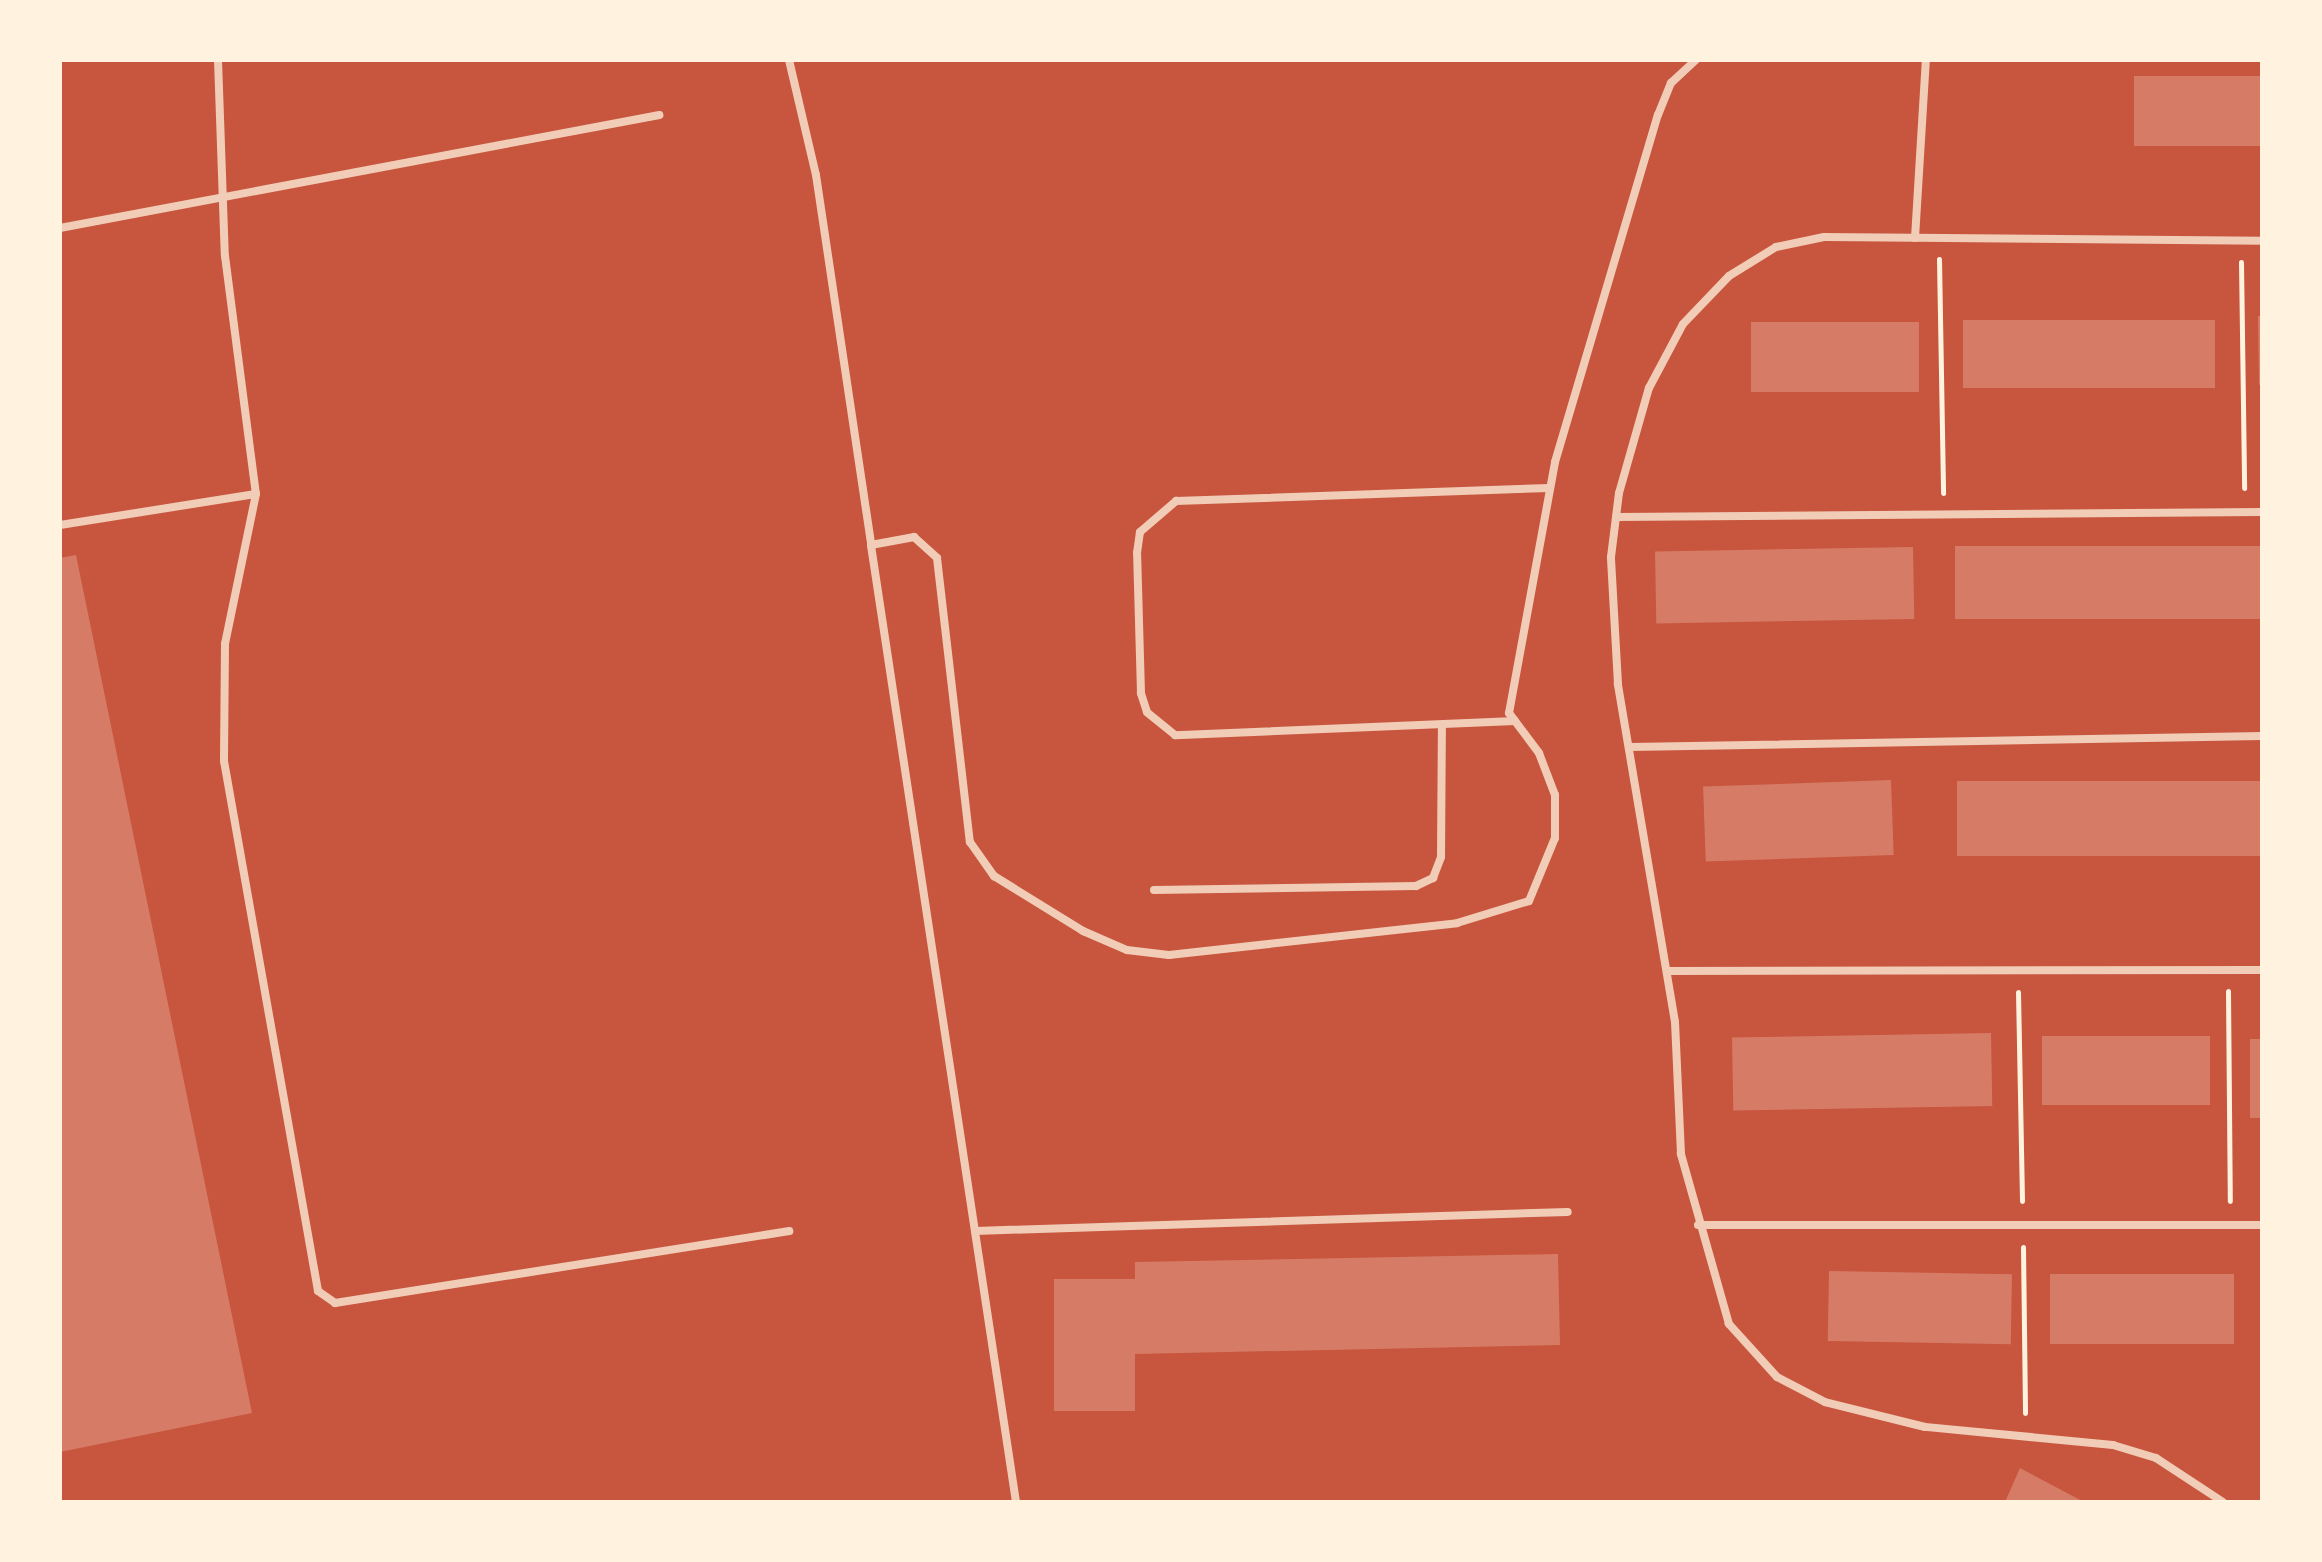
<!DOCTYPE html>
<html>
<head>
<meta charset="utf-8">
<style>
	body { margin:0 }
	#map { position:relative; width:2322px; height:1562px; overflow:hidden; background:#c8553d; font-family:Spectral,serif }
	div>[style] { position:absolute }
	.building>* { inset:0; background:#d67c66; transform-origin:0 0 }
	.path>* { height:5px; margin:-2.5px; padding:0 2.5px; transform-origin:2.5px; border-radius:2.5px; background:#fff3e0 }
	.minor>* { height:8px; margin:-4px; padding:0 4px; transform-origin:4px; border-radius:4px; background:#f1ccb7 }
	span { translate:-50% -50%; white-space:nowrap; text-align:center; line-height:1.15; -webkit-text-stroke:6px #fff3e0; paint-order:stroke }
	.frame { position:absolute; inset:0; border:62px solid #fff3e0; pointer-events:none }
</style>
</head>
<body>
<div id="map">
	<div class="building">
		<i style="left:2262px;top:76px;width:70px;height:128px;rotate:90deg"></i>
		<i style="clip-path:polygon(2258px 316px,2262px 316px,2262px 384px,2259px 385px)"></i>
		<i style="left:2215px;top:320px;width:68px;height:252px;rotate:90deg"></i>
		<i style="left:1751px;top:322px;width:168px;height:70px"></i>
		<i style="left:2262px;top:546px;width:73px;height:307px;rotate:90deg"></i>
		<i style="left:1913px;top:547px;width:72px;height:258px;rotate:89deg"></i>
		<i style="clip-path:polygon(76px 555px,252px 1413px,60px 1452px,60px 558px)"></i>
		<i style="left:1891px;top:780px;width:75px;height:188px;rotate:88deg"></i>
		<i style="left:2262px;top:781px;width:75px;height:305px;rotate:90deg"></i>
		<i style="left:1991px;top:1033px;width:73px;height:259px;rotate:89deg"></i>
		<i style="left:2042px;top:1036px;width:168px;height:69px"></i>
		<i style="left:2250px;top:1039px;width:12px;height:79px"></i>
		<i style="clip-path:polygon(1558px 1254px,1560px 1345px,1135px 1354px,1135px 1411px,1054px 1411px,1054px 1279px,1135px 1279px,1135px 1262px)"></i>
		<i style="left:1829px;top:1271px;width:183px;height:70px;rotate:1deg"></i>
		<i style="left:2050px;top:1274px;width:184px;height:70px"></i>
		<i style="clip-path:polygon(2020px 1468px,2084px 1502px,2005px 1502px)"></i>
	</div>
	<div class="path">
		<i style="left:1939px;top:259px;width:234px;rotate:89deg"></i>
		<i style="left:2241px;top:262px;width:226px;rotate:89.2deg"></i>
		<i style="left:2228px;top:991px;width:210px;rotate:89.5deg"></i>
		<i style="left:2018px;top:992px;width:209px;rotate:88.9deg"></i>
		<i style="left:2023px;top:1247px;width:166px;rotate:89.3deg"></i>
	</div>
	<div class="minor">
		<i style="left:218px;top:60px;width:196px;rotate:88deg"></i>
		<i style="left:225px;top:256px;width:240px;rotate:82.6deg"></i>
		<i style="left:256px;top:494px;width:153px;rotate:101.7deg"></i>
		<i style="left:225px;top:644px;width:117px;rotate:90.5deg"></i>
		<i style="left:224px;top:761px;width:538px;rotate:79.94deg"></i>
		<i style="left:318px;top:1291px;width:21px;rotate:35deg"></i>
		<i style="left:335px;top:1303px;width:460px;rotate:-9deg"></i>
		<i style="left:789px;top:60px;width:118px;rotate:76.8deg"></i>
		<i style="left:816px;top:175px;width:374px;rotate:81.5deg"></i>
		<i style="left:60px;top:228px;width:610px;rotate:-10.68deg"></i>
		<i style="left:1915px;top:238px;width:178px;rotate:-86.5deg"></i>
		<i style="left:1616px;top:517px;width:646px;rotate:-0.44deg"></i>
		<i style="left:60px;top:525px;width:198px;rotate:-9deg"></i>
		<i style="left:1515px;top:721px;width:340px;rotate:177.6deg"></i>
		<i style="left:1175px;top:735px;width:36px;rotate:-141deg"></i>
		<i style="left:1147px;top:712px;width:20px;rotate:-108deg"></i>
		<i style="left:1141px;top:693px;width:140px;rotate:-91.6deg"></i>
		<i style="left:1137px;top:553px;width:21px;rotate:-82deg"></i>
		<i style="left:1140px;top:532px;width:48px;rotate:-40.7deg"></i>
		<i style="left:1176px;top:501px;width:374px;rotate:-2deg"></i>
		<i style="left:1630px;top:747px;width:632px;rotate:-1deg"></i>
		<i style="left:1154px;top:890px;width:262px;rotate:-0.9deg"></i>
		<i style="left:1416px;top:886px;width:19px;rotate:-25deg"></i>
		<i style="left:1433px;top:878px;width:22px;rotate:-69deg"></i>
		<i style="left:1441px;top:857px;width:130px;rotate:-89.6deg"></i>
		<i style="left:1667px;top:971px;width:595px;rotate:-0.1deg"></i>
		<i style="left:1698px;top:1225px;width:564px"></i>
		<i style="left:975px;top:1231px;width:593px;rotate:-1.84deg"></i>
		<i style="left:1016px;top:1502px;width:968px;rotate:-98.62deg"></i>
		<i style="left:871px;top:545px;width:44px;rotate:-10.5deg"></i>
		<i style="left:914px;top:537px;width:31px;rotate:42deg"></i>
		<i style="left:937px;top:558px;width:286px;rotate:83.4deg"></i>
		<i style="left:970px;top:842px;width:42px;rotate:54.8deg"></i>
		<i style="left:994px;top:876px;width:105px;rotate:31.7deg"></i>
		<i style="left:1083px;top:931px;width:48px;rotate:23.4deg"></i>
		<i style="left:1127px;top:950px;width:42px;rotate:6.8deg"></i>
		<i style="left:1169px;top:955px;width:290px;rotate:-6.3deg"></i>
		<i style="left:1457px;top:923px;width:75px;rotate:-17deg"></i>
		<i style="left:1529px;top:901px;width:68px;rotate:-67.6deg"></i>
		<i style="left:1555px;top:838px;width:43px;rotate:-90deg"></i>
		<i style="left:1555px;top:795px;width:45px;rotate:-110.9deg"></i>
		<i style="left:1539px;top:753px;width:50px;rotate:-126.9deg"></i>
		<i style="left:1509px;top:713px;width:255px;rotate:-79.6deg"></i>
		<i style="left:1555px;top:462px;width:362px;rotate:-73.5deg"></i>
		<i style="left:1658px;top:115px;width:35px;rotate:-68deg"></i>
		<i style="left:1671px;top:83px;width:34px;rotate:-43deg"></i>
		<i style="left:2223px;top:1502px;width:80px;rotate:-146.7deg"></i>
		<i style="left:2156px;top:1458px;width:45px;rotate:-163.2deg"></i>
		<i style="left:2113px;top:1445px;width:189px;rotate:-174.5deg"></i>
		<i style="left:1925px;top:1427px;width:103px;rotate:-166deg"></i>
		<i style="left:1825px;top:1402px;width:54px;rotate:-152.5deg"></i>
		<i style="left:1777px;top:1377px;width:72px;rotate:-132.2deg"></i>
		<i style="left:1729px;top:1324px;width:177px;rotate:-105.8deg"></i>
		<i style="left:1681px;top:1154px;width:132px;rotate:-92.6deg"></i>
		<i style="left:1675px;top:1022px;width:343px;rotate:-99.6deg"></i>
		<i style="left:1618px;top:684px;width:127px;rotate:-93.2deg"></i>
		<i style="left:1611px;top:557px;width:64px;rotate:-82.9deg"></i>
		<i style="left:1619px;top:493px;width:109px;rotate:-74.1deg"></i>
		<i style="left:1649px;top:388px;width:72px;rotate:-62deg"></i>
		<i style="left:1683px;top:324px;width:66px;rotate:-46.2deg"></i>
		<i style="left:1729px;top:276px;width:55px;rotate:-31.7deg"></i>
		<i style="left:1776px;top:247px;width:49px;rotate:-11.8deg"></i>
		<i style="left:1824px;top:237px;width:438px;rotate:0.5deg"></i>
	</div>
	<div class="frame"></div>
</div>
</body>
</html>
